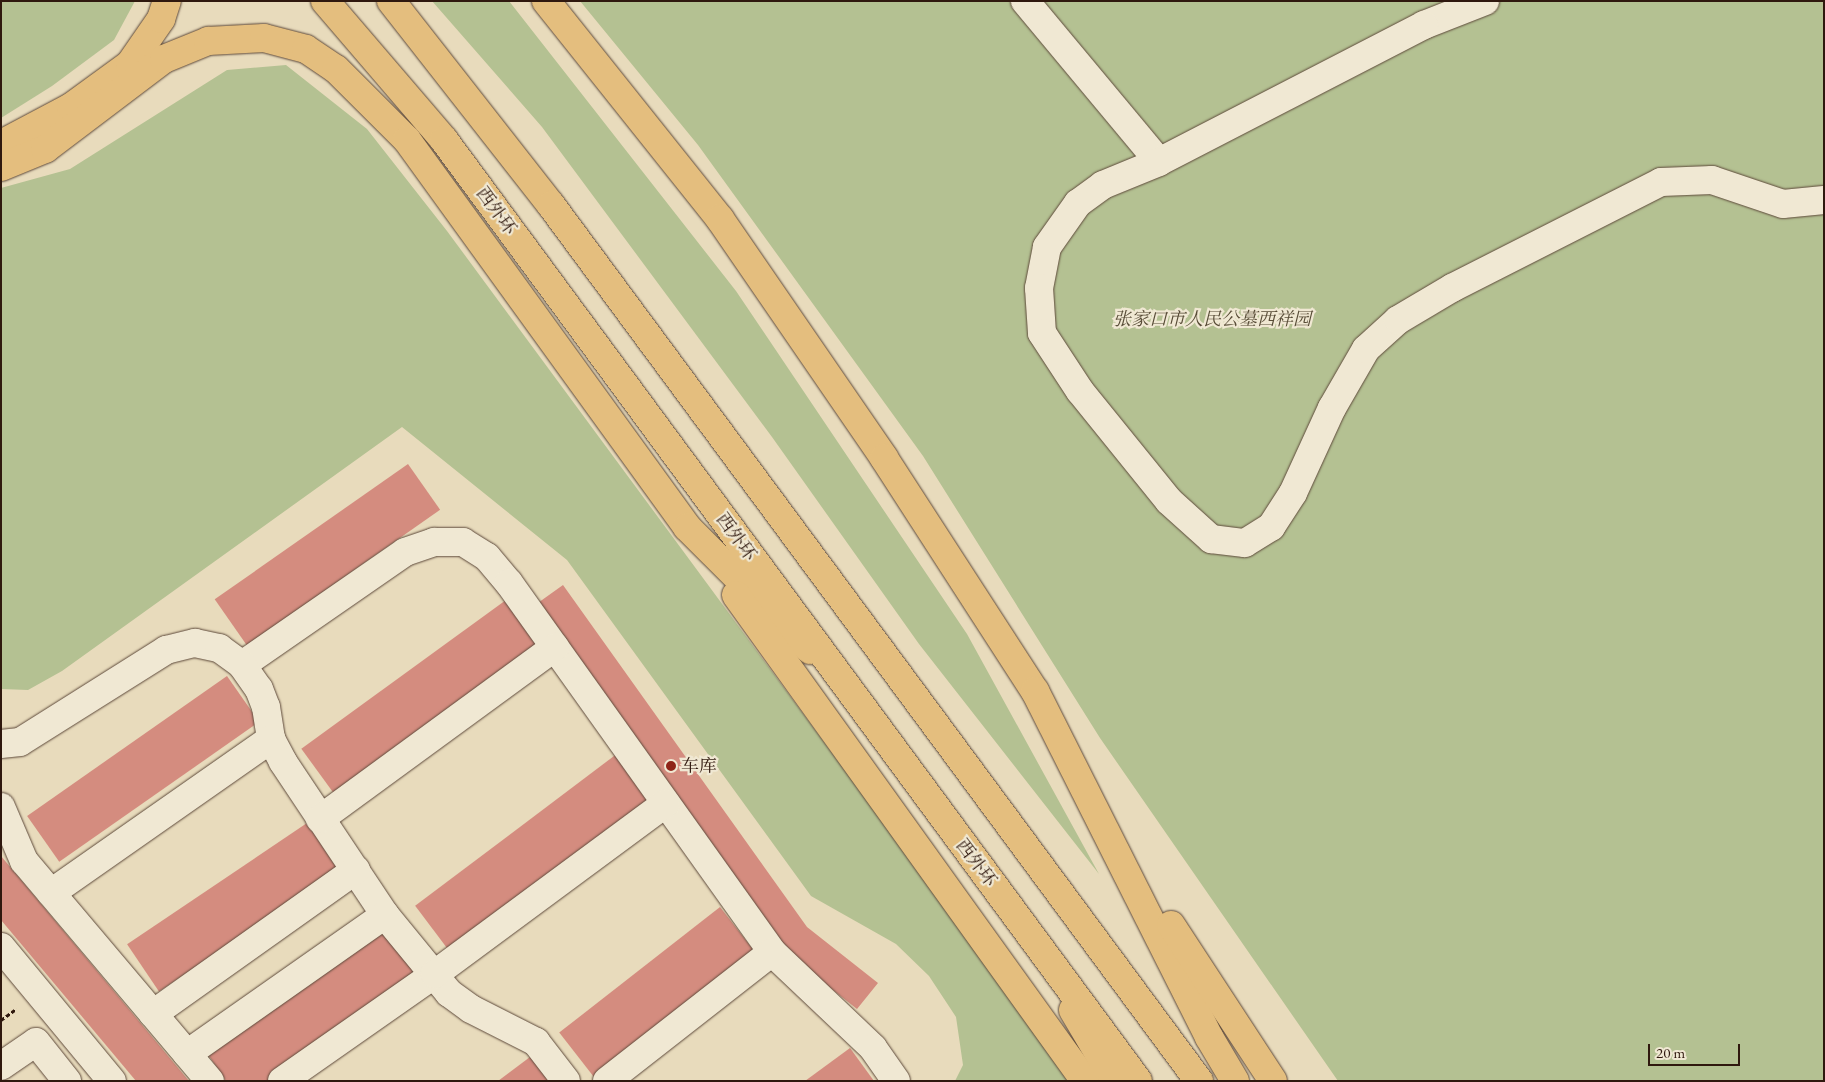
<!DOCTYPE html>
<html>
<head>
<meta charset="utf-8">
<style>
	body { margin:0 }
	#map { position:relative; width:1825px; height:1082px; overflow:hidden; background:#e8dbbc; font-family:"EB Garamond","Noto Serif SC",serif }
	div>[style] { position:absolute }
	.green>* { inset:0; background:#b4c192 }
	.building>* { inset:0; background:#d48c7f; transform-origin:0 0 }
	.path>* { height:3px; margin-top:-1.5px; transform-origin:0; background:repeating-linear-gradient(90deg,#2f180e 0 4px,transparent 0 6.5px) }
	.roads { filter:drop-shadow(0 0 1px #5d493a) drop-shadow(0 0 1px #5d493a) }
	.minor>* { height:28px; margin:-14px; padding:0 14px; transform-origin:14px; border-radius:14px; background:#f0e8d3 }
	.major>* { height:28px; margin:-14px; padding:0 14px; transform-origin:14px; border-radius:14px; background:#e4be7e }
	.highway>* { height:28px; margin:-14px; padding:0 14px; transform-origin:14px; border-radius:14px; background:#e4be7e }
	.dots>* { width:14px; height:14px; translate:-50% -50%; box-sizing:border-box; border:2px solid #f0e8d3; border-radius:50% }
	span { translate:-50% -50%; white-space:nowrap; text-align:center; line-height:1.15; -webkit-text-stroke:4.5px #f0e8d3; paint-order:stroke }
	.street-label { font-size:18px; color:#2f180e }
	.park-label { font-size:18px; color:#574b36; font-style:italic }
	.poi-label { font-size:18px; color:#2f180e }
	.left { translate:0 -50%; text-align:left }
	.frame { position:absolute; inset:0; border:2px solid #2f180e; pointer-events:none }
	.scale { position:absolute; left:1648px; top:1044px; width:92px; height:22px; box-sizing:border-box; border:2px solid #2f180e; border-top:0; padding-left:6px; font-size:15px; line-height:18px; white-space:nowrap; color:#2f180e; -webkit-text-stroke:4px #f0e8d3; paint-order:stroke }
</style>
</head>
<body>
<div id="map">
	<div class="green">
		<i style="clip-path:polygon(1px 1px,135px 1px,114px 40px,52px 86px,1px 118px)"></i>
		<i style="clip-path:polygon(432px 1px,509px 1px,736px 291px,967px 634px,1099px 874px,919px 644px,772px 437px,542px 127px)"></i>
		<i style="clip-path:polygon(580px 1px,1824px 1px,1824px 1081px,1338px 1081px,1100px 738px,923px 456px,698px 145px)"></i>
		<i style="clip-path:polygon(286px 65px,367px 129px,447px 231px,1074px 1081px,955px 1081px,963px 1065px,956px 1017px,929px 976px,896px 944px,811px 896px,567px 560px,402px 427px,62px 671px,28px 690px,1px 689px,1px 188px,70px 169px,227px 70px)"></i>
	</div>
	<div class="building">
		<i style="left:408px;top:464px;width:56px;height:236px;rotate:55deg"></i>
		<i style="clip-path:polygon(563px 585px,807px 927px,878px 983px,857px 1009px,781px 949px,535px 605px)"></i>
		<i style="left:506px;top:600px;width:57px;height:253px;rotate:54deg"></i>
		<i style="left:227px;top:676px;width:56px;height:244px;rotate:55deg"></i>
		<i style="left:618px;top:753px;width:56px;height:254px;rotate:53deg"></i>
		<i style="left:307px;top:823px;width:57px;height:217px;rotate:56deg"></i>
		<i style="clip-path:polygon(1px 856px,189px 1081px,136px 1081px,1px 920px)"></i>
		<i style="left:720px;top:907px;width:56px;height:204px;rotate:52deg"></i>
		<i style="clip-path:polygon(385px 930px,417px 977px,267px 1081px,226px 1081px,207px 1053px)"></i>
		<i style="clip-path:polygon(850px 1048px,874px 1081px,805px 1081px)"></i>
		<i style="clip-path:polygon(534px 1054px,554px 1081px,498px 1081px)"></i>
	</div>
	<div class="path">
		<i style="left:1px;top:1020px;width:19px;rotate:-36deg"></i>
	</div>
	<div class="roads">
		<div class="minor">
			<i style="left:1025px;top:1px;width:209px;rotate:50.2deg"></i>
			<i style="left:1485px;top:1px;width:66px;rotate:158.5deg"></i>
			<i style="left:1424px;top:25px;width:298px;rotate:152.7deg"></i>
			<i style="left:1159px;top:162px;width:61px;rotate:157.7deg"></i>
			<i style="left:1103px;top:185px;width:31px;rotate:144deg"></i>
			<i style="left:1078px;top:203px;width:54px;rotate:125.2deg"></i>
			<i style="left:1047px;top:247px;width:42px;rotate:101deg"></i>
			<i style="left:1039px;top:288px;width:45px;rotate:86.2deg"></i>
			<i style="left:1042px;top:333px;width:69px;rotate:56.8deg"></i>
			<i style="left:1080px;top:391px;width:141px;rotate:51deg"></i>
			<i style="left:1169px;top:501px;width:57px;rotate:42.1deg"></i>
			<i style="left:1211px;top:539px;width:34px;rotate:7deg"></i>
			<i style="left:1245px;top:543px;width:31px;rotate:-32deg"></i>
			<i style="left:1271px;top:527px;width:40px;rotate:-57.1deg"></i>
			<i style="left:1293px;top:493px;width:94px;rotate:-65.4deg"></i>
			<i style="left:1332px;top:408px;width:68px;rotate:-60deg"></i>
			<i style="left:1366px;top:349px;width:43px;rotate:-42.2deg"></i>
			<i style="left:1398px;top:320px;width:63px;rotate:-30.7deg"></i>
			<i style="left:1452px;top:288px;width:234px;rotate:-26.9deg"></i>
			<i style="left:1661px;top:182px;width:51px;rotate:-2.2deg"></i>
			<i style="left:1712px;top:180px;width:75px;rotate:18.7deg"></i>
			<i style="left:1783px;top:204px;width:41px;rotate:-5.6deg"></i>
			<i style="left:242px;top:665px;width:198px;rotate:-34.7deg"></i>
			<i style="left:405px;top:552px;width:31px;rotate:-19deg"></i>
			<i style="left:434px;top:542px;width:29px"></i>
			<i style="left:463px;top:542px;width:28px;rotate:32deg"></i>
			<i style="left:487px;top:557px;width:34px;rotate:50deg"></i>
			<i style="left:509px;top:583px;width:453px;rotate:54.5deg"></i>
			<i style="left:1px;top:744px;width:19px;rotate:-6deg"></i>
			<i style="left:20px;top:742px;width:173px;rotate:-32.2deg"></i>
			<i style="left:166px;top:650px;width:30px;rotate:-14deg"></i>
			<i style="left:195px;top:643px;width:25px;rotate:12deg"></i>
			<i style="left:219px;top:648px;width:29px;rotate:36deg"></i>
			<i style="left:242px;top:665px;width:29px;rotate:55deg"></i>
			<i style="left:259px;top:689px;width:19px;rotate:69deg"></i>
			<i style="left:266px;top:707px;width:32px;rotate:81deg"></i>
			<i style="left:271px;top:739px;width:26px;rotate:62deg"></i>
			<i style="left:283px;top:762px;width:184px;rotate:56.3deg"></i>
			<i style="left:385px;top:915px;width:101px;rotate:50.6deg"></i>
			<i style="left:449px;top:993px;width:27px;rotate:36deg"></i>
			<i style="left:471px;top:1009px;width:73px;rotate:26.9deg"></i>
			<i style="left:536px;top:1042px;width:49px;rotate:52.4deg"></i>
			<i style="left:1px;top:807px;width:59px;rotate:66.9deg"></i>
			<i style="left:24px;top:861px;width:288px;rotate:49.8deg"></i>
			<i style="left:320px;top:819px;width:291px;rotate:-36.2deg"></i>
			<i style="left:51px;top:893px;width:269px;rotate:-35deg"></i>
			<i style="left:1px;top:947px;width:174px;rotate:50.4deg"></i>
			<i style="left:153px;top:1014px;width:249px;rotate:-35.4deg"></i>
			<i style="left:187px;top:1054px;width:242px;rotate:-35.1deg"></i>
			<i style="left:1px;top:1066px;width:42px;rotate:-34.4deg"></i>
			<i style="left:36px;top:1042px;width:50px;rotate:51.5deg"></i>
			<i style="left:282px;top:1081px;width:187px;rotate:-35deg"></i>
			<i style="left:435px;top:974px;width:287px;rotate:-36.5deg"></i>
			<i style="left:607px;top:1081px;width:209px;rotate:-38deg"></i>
			<i style="left:772px;top:952px;width:139px;rotate:43.5deg"></i>
			<i style="left:873px;top:1048px;width:40px;rotate:55.1deg"></i>
		</div>
		<div class="major">
			<i style="left:546px;top:1px;width:279px;rotate:51.4deg"></i>
			<i style="left:720px;top:219px;width:290px;rotate:55.5deg"></i>
			<i style="left:884px;top:458px;width:278px;rotate:57.1deg"></i>
			<i style="left:1035px;top:691px;width:387px;rotate:63.3deg"></i>
			<i style="left:1209px;top:1037px;width:51px;rotate:59.4deg"></i>
			<i style="left:1px;top:144px;width:79px;rotate:-27.9deg"></i>
			<i style="left:71px;top:107px;width:73px;rotate:-36.1deg"></i>
			<i style="left:130px;top:64px;width:55px;rotate:-55.4deg"></i>
			<i style="left:161px;top:19px;width:19px;rotate:-72deg"></i>
			<i style="left:1px;top:167px;width:48px;rotate:-22.2deg"></i>
			<i style="left:45px;top:149px;width:149px;rotate:-37.1deg"></i>
			<i style="left:164px;top:59px;width:48px;rotate:-22.2deg"></i>
			<i style="left:208px;top:41px;width:56px;rotate:-3.1deg"></i>
			<i style="left:264px;top:38px;width:43px;rotate:14.7deg"></i>
			<i style="left:306px;top:49px;width:36px;rotate:34deg"></i>
			<i style="left:336px;top:69px;width:100px;rotate:45deg"></i>
			<i style="left:407px;top:140px;width:478px;rotate:54.1deg"></i>
			<i style="left:687px;top:527px;width:174px;rotate:45deg"></i>
			<i style="left:736px;top:595px;width:598px;rotate:54.32deg"></i>
			<i style="left:1171px;top:925px;width:186px;rotate:56.8deg"></i>
			<i style="left:1073px;top:1010px;width:82px;rotate:59.4deg"></i>
		</div>
		<div class="highway">
			<i style="left:325px;top:1px;width:183px;rotate:49.4deg"></i>
			<i style="left:444px;top:140px;width:1169px;rotate:53.59deg"></i>
			<i style="left:391px;top:1px;width:259px;rotate:51.9deg"></i>
			<i style="left:551px;top:205px;width:1090px;rotate:53.51deg"></i>
		</div>
	</div>
	<div class="dots">
		<i style="left:671px;top:766px;background:#8f2418"></i>
	</div>
	<div class="street-label">
		<span style="left:496px;top:211px;rotate:54deg">西外环</span>
		<span style="left:736px;top:537px;rotate:54deg">西外环</span>
		<span style="left:976px;top:863px;rotate:53deg">西外环</span>
	</div>
	<div class="park-label">
		<span style="left:1212px;top:319px">张家口市人民公墓西祥园</span>
	</div>
	<div class="poi-label">
		<span class="left" style="left:681px;top:766px">车库</span>
	</div>
	<div class="frame"></div>
	<div class="scale">20 m</div>
</div>
</body>
</html>
